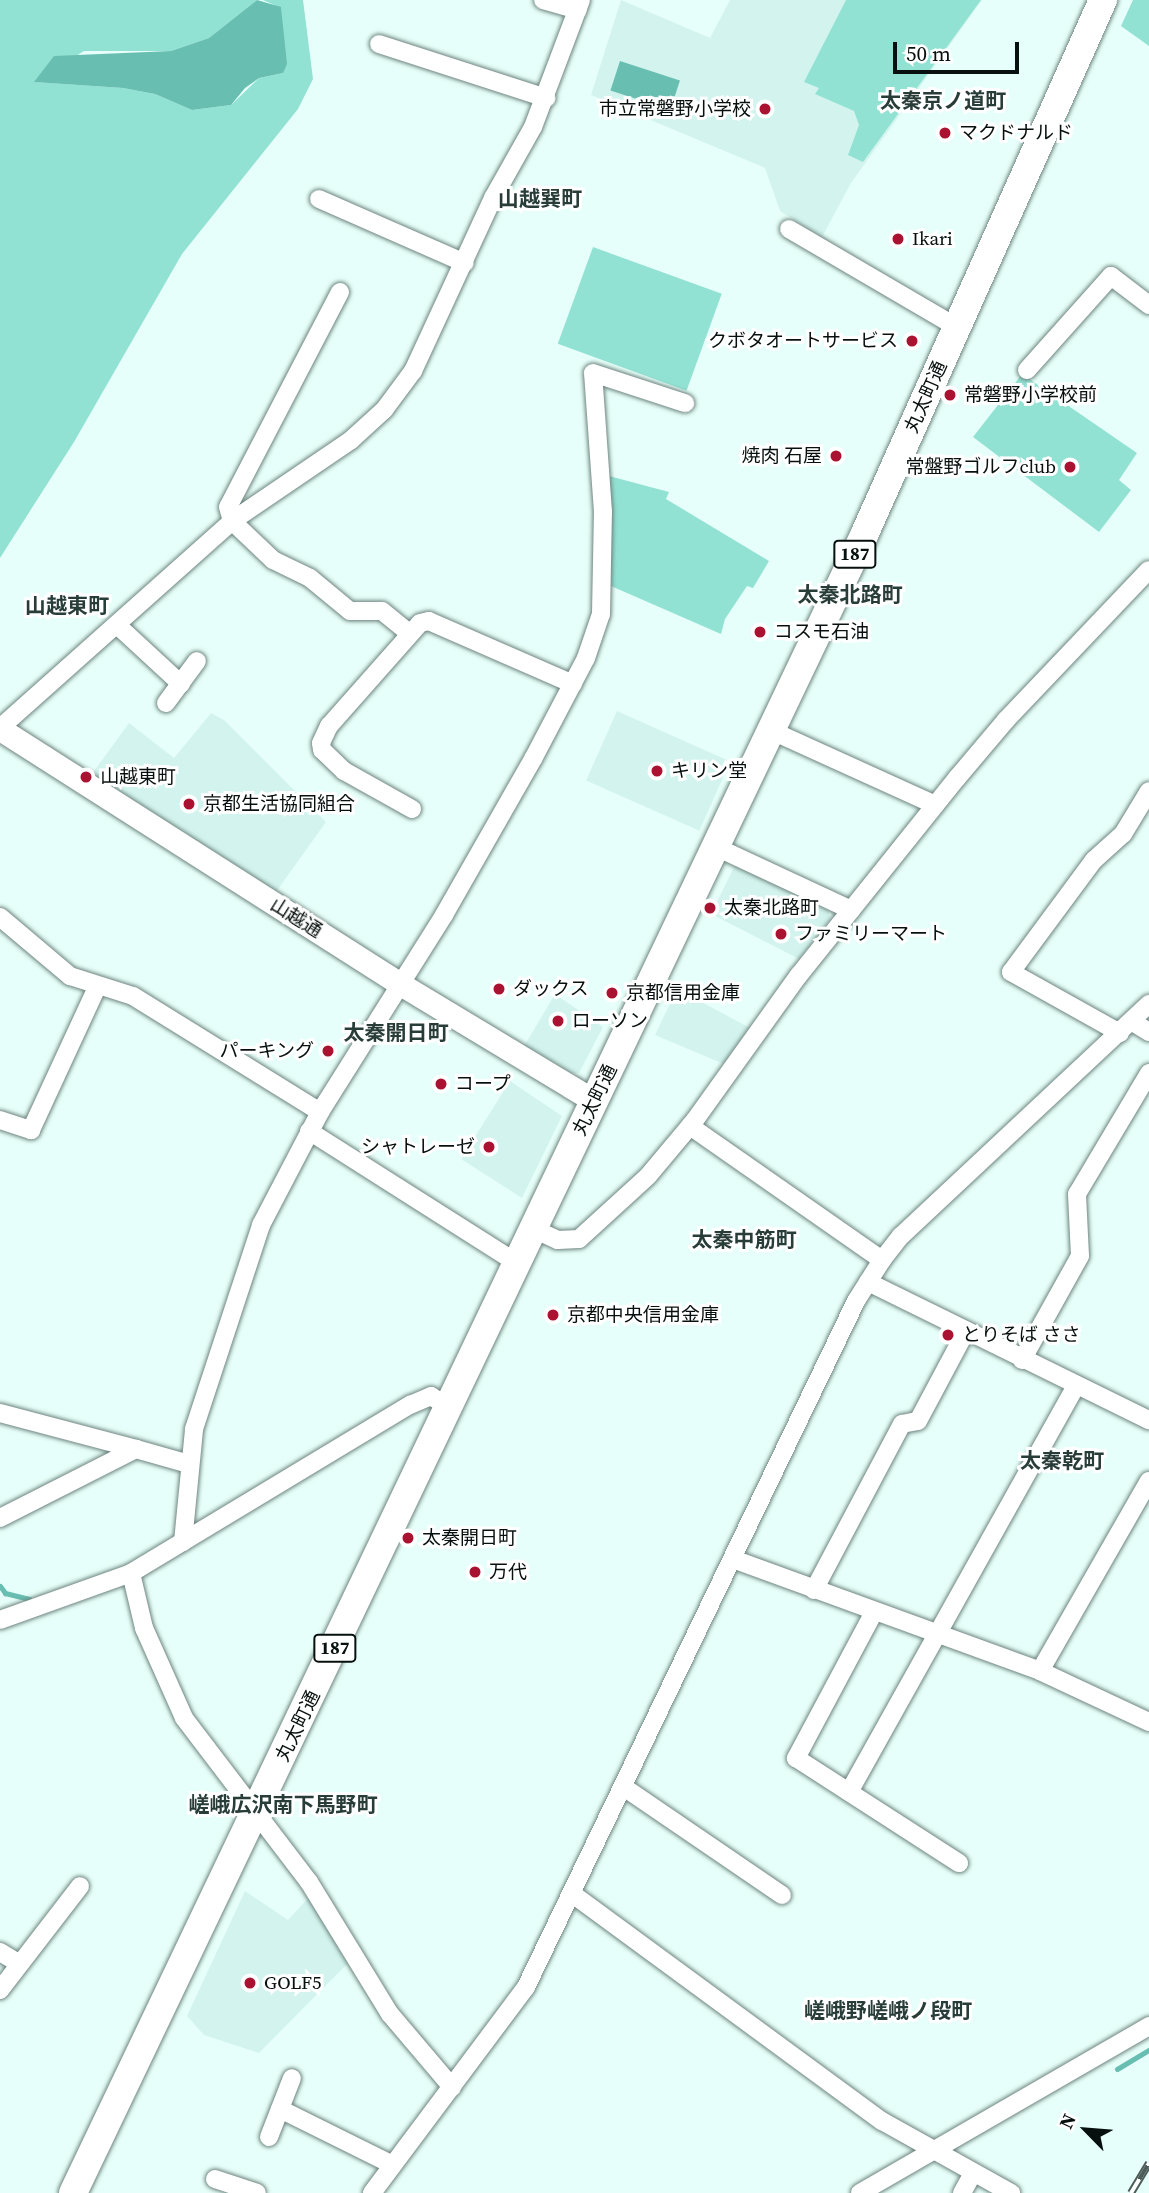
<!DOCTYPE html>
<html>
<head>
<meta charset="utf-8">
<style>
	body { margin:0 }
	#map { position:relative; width:1149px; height:2193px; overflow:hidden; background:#e7fffa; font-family:"Source Serif 4","Noto Sans JP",serif }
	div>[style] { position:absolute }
	.built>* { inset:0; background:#d3f4ee; transform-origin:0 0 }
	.green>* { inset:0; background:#92e2d4; transform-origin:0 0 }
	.water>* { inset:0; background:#68beb1; transform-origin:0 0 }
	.stream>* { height:5px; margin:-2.5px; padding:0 2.5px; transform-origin:2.5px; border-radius:2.5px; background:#68beb1 }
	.roads { filter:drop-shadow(0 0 2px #6e847f) drop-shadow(0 0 2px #6e847f) }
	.minor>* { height:18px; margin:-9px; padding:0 9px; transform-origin:9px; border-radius:9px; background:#fff }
	.tertiary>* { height:23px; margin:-11.5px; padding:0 11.5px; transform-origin:11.5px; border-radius:11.5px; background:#fff }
	.primary>* { height:28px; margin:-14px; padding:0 14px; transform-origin:14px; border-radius:14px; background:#fff }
	.rail>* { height:8px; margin-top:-4px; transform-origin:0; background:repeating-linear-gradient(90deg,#fff 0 16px,#4e5c59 0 32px); box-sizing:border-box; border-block:2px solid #4e5c59 }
	.dots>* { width:19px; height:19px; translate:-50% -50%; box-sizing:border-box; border:4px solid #fff; border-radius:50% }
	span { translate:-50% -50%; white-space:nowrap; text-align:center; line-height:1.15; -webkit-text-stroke:6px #fff; paint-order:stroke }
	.shield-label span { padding:2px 5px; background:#fff; border:2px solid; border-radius:5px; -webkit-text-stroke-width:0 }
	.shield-label { font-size:18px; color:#07100e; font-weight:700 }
	.poi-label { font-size:19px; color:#07100e }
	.right { translate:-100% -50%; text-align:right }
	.left { translate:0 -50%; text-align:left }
	.street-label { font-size:19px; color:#07100e }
	.neighbourhood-label { font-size:21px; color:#283c38; font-weight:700 }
	.north { position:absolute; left:1051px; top:2095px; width:70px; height:70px; -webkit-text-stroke:5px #fff; paint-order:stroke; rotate:295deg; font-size:19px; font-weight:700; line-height:28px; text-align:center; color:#07100e }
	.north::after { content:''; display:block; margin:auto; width:24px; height:32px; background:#07100e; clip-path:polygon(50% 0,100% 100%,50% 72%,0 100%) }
	.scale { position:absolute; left:893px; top:42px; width:126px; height:32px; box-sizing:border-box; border:4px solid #07100e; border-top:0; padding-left:9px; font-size:21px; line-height:24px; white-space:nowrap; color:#07100e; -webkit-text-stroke:5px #fff; paint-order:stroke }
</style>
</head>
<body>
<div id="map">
	<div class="built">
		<i style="clip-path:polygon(621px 0,710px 38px,730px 0,982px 0,851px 183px,822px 237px,780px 211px,765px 168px,591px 95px)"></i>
		<i style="left:617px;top:711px;width:124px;height:76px;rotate:24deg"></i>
		<i style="clip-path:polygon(211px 713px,224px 720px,326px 822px,273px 896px,89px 778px,129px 723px,174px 758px)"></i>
		<i style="clip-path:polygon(737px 861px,827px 904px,830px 919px,799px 959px,711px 914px)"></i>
		<i style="clip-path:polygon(677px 989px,752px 1029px,726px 1065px,655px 1035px)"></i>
		<i style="clip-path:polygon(555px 994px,603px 1027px,579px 1073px,563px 1073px,523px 1048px)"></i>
		<i style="clip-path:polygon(510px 1081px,562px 1116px,522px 1198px,461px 1159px)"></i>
		<i style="clip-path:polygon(245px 1891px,288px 1920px,312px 1894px,352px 1959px,259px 2053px,204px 2035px,187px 2016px)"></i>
	</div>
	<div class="green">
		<i style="clip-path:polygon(0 0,257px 0,209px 38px,171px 51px,84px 51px,35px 82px,123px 88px,155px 94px,192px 110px,231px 105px,259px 78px,283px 73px,281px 8px,263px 0,303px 0,313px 79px,298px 109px,182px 254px,74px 442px,0 558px)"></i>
		<i style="clip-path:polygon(846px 0,981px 0,863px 162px,848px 155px,859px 125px,854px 111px,815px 94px,819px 88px,804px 82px)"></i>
		<i style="clip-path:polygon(1133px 0,1149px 0,1149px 46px,1121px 26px)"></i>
		<i style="left:593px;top:247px;width:137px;height:103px;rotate:20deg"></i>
		<i style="clip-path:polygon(1022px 374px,1137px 453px,1119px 480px,1131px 490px,1099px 532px,973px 437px)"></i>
		<i style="clip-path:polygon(609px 476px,669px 492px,666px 499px,769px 561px,753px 588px,747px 586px,725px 619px,721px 634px,611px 586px)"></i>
	</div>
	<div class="water">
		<i style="clip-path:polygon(257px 0,281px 7px,287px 64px,283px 73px,259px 78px,245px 88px,231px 105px,192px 110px,155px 94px,123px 88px,34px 82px,54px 56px,171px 51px,209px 38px)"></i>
		<i style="left:620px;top:61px;width:63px;height:31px;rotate:18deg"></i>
	</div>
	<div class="stream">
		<i style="left:0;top:1586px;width:9px;rotate:54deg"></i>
		<i style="left:5px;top:1593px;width:25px;rotate:14deg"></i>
		<i style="left:1117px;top:2069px;width:37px;rotate:-31deg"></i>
	</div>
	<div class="roads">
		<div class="minor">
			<i style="left:543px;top:0;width:36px;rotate:16deg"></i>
			<i style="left:379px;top:44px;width:176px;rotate:17.9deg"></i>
			<i style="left:319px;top:199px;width:159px;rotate:23.7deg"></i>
			<i style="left:789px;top:229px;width:194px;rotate:30.3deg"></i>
			<i style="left:340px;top:292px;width:242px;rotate:117.5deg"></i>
			<i style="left:228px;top:507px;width:15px;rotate:74deg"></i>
			<i style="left:232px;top:521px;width:57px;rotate:43.6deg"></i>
			<i style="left:273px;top:560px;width:41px;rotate:25.9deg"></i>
			<i style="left:310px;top:578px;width:52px;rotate:39.5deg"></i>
			<i style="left:350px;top:611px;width:32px"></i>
			<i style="left:382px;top:611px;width:33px;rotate:39deg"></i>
			<i style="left:1027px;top:370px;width:126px;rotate:-48.2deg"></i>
			<i style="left:1111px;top:276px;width:48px;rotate:37.3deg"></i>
			<i style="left:117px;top:625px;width:87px;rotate:42.7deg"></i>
			<i style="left:166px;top:703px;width:52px;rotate:-53.6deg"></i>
			<i style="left:0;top:728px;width:311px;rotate:-41.7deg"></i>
			<i style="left:232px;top:521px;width:144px;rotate:-34.2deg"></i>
			<i style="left:351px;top:440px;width:45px;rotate:-42.3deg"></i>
			<i style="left:384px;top:410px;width:49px;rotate:-53.4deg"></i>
			<i style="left:413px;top:371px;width:191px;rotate:-65.2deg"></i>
			<i style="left:493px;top:198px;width:81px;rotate:-60.6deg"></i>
			<i style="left:533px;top:127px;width:136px;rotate:-69.3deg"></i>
			<i style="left:770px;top:730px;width:181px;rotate:24.4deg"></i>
			<i style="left:412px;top:809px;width:78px;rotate:-150.8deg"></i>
			<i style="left:344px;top:771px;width:30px;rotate:-136deg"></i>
			<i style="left:322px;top:750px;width:7px;rotate:-98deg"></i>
			<i style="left:321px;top:743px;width:19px;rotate:-65deg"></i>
			<i style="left:329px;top:726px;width:137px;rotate:-48.5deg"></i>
			<i style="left:420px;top:623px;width:9px;rotate:-13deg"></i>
			<i style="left:429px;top:621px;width:157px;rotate:23.6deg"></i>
			<i style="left:716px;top:847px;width:149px;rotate:25deg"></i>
			<i style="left:0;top:917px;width:92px;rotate:40.1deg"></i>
			<i style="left:70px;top:976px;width:66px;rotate:17.6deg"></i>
			<i style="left:133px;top:996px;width:220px;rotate:31.8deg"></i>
			<i style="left:1133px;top:1022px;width:19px;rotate:32deg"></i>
			<i style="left:1120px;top:1033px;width:125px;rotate:-150.8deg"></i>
			<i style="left:1011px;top:972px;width:139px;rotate:-53.5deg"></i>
			<i style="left:1094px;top:860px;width:39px;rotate:-42deg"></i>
			<i style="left:1123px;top:834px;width:50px;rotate:-58.8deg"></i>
			<i style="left:0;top:1120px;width:33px;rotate:18deg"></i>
			<i style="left:31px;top:1130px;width:157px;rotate:-65.2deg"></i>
			<i style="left:690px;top:1126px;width:234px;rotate:34.9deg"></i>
			<i style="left:309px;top:1131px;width:246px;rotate:32.4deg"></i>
			<i style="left:534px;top:1229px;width:26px;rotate:25deg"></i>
			<i style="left:558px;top:1240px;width:21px;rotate:-3deg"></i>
			<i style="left:579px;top:1239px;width:93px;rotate:-42.4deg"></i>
			<i style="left:648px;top:1176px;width:73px;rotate:-50deg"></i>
			<i style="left:695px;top:1120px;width:178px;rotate:-54.4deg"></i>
			<i style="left:799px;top:975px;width:253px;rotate:-51.3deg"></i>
			<i style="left:957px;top:778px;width:76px;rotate:-49.8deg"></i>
			<i style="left:1006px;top:720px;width:207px;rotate:-46.4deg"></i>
			<i style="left:868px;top:1282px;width:313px;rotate:26.2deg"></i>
			<i style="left:1022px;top:1360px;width:119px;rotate:-60.9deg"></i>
			<i style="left:1080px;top:1256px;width:62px;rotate:-92.8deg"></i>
			<i style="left:1077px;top:1194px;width:141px;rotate:-59.2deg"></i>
			<i style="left:0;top:1413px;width:141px;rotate:14.8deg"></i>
			<i style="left:0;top:1518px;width:153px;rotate:-26.9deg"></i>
			<i style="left:136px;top:1449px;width:55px;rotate:15.8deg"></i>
			<i style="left:183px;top:1542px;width:114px;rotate:-84.4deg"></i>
			<i style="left:194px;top:1429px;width:215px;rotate:-71.8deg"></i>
			<i style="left:261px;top:1225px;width:127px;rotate:-62.4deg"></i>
			<i style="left:320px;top:1112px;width:233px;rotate:-57.8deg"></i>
			<i style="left:444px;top:915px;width:180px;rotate:-60.3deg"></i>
			<i style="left:533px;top:759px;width:114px;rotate:-62.3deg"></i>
			<i style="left:586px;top:658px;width:46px;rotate:-71.2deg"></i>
			<i style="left:601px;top:614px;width:102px;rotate:-88.9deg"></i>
			<i style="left:603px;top:512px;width:139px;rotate:-94.1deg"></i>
			<i style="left:593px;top:373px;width:97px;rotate:18.1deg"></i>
			<i style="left:733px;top:1559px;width:327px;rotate:20deg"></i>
			<i style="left:1040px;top:1671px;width:120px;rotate:25.1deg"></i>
			<i style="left:131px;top:1573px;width:57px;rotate:76.7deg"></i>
			<i style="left:144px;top:1628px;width:98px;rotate:66deg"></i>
			<i style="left:184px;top:1718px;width:206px;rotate:52.7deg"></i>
			<i style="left:309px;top:1882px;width:155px;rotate:58.5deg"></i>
			<i style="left:390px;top:2014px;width:96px;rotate:49.7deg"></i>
			<i style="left:814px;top:1590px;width:188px;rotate:-62.1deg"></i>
			<i style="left:902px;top:1424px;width:16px;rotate:-11deg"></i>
			<i style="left:918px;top:1421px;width:100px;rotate:-61.9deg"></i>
			<i style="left:874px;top:1612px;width:166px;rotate:118.1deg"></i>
			<i style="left:796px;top:1758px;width:194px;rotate:32.8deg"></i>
			<i style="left:0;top:1620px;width:139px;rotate:-19.7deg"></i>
			<i style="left:131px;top:1573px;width:326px;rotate:-31.1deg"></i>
			<i style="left:410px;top:1405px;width:23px;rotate:-23deg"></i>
			<i style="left:431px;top:1396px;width:20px;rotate:33deg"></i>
			<i style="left:1040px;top:1671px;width:219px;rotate:-60.2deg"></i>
			<i style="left:625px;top:1788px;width:190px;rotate:34.3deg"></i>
			<i style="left:849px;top:1792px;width:466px;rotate:-60.8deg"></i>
			<i style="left:574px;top:1895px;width:382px;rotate:36.3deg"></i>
			<i style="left:882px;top:2121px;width:148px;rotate:29.2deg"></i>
			<i style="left:0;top:1952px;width:23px;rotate:31deg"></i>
			<i style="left:0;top:1990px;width:131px;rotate:-52.4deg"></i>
			<i style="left:280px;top:2109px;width:126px;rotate:26.4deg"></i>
			<i style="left:269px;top:2137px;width:63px;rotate:-68.7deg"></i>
			<i style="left:215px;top:2179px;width:44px;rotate:18.4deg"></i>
			<i style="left:372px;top:2193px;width:257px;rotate:-53.2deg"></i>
			<i style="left:526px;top:1987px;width:761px;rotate:-64.31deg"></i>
			<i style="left:856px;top:1301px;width:49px;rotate:-57.6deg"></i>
			<i style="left:882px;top:1260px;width:31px;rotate:-52deg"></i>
			<i style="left:901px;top:1236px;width:340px;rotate:-43.1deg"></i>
			<i style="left:860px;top:2193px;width:334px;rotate:-30deg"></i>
			<i style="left:962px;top:2193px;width:23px;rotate:-61deg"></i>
		</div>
		<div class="tertiary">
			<i style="left:0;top:729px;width:477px;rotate:32.5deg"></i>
			<i style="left:402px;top:985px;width:224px;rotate:31.1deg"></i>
		</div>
		<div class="primary">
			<i style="left:73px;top:2193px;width:1839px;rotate:-64.49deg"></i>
			<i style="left:865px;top:533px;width:584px;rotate:-65.94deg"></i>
		</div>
	</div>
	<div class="rail">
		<i style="left:1131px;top:2193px;width:35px;rotate:-59deg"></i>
	</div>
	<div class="dots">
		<i style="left:765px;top:109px;background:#a91230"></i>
		<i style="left:945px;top:133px;background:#a91230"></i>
		<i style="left:898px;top:239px;background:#a91230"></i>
		<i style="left:912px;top:341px;background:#a91230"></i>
		<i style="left:950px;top:395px;background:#a91230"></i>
		<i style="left:836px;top:456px;background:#a91230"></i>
		<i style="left:1070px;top:467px;background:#a91230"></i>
		<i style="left:760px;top:632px;background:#a91230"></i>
		<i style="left:657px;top:771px;background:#a91230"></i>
		<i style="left:86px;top:777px;background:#a91230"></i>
		<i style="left:189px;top:804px;background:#a91230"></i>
		<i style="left:710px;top:908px;background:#a91230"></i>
		<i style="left:781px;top:934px;background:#a91230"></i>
		<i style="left:499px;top:989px;background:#a91230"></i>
		<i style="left:612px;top:993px;background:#a91230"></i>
		<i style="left:558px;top:1021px;background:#a91230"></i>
		<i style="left:328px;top:1051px;background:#a91230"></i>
		<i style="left:441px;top:1084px;background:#a91230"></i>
		<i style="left:489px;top:1147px;background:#a91230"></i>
		<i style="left:553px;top:1315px;background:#a91230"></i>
		<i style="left:948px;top:1335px;background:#a91230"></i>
		<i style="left:408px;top:1538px;background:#a91230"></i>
		<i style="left:475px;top:1572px;background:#a91230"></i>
		<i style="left:250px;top:1983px;background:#a91230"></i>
	</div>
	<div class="shield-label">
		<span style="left:855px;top:554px">187</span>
		<span style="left:335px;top:1648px">187</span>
	</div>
	<div class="poi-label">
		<span class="right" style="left:751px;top:109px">市立常磐野小学校</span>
		<span class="left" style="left:959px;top:133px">マクドナルド</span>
		<span class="left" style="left:912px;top:239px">Ikari</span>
		<span class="right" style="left:898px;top:341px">クボタオートサービス</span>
		<span class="left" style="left:964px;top:395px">常磐野小学校前</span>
		<span class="right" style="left:822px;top:456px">焼肉 石屋</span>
		<span class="right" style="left:1056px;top:467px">常盤野ゴルフclub</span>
		<span class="left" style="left:774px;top:632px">コスモ石油</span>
		<span class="left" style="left:671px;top:771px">キリン堂</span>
		<span class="left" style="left:100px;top:777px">山越東町</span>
		<span class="left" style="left:203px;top:804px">京都生活協同組合</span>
		<span class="left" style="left:724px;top:908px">太秦北路町</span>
		<span class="left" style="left:795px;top:934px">ファミリーマート</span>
		<span class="left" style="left:513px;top:989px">ダックス</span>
		<span class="left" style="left:626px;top:993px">京都信用金庫</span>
		<span class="left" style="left:572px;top:1021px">ローソン</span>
		<span class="right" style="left:314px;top:1051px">パーキング</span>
		<span class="left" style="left:455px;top:1084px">コープ</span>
		<span class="right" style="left:475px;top:1147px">シャトレーゼ</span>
		<span class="left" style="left:567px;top:1315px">京都中央信用金庫</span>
		<span class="left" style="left:962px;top:1335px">とりそば ささ</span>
		<span class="left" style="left:422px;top:1538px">太秦開日町</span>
		<span class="left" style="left:489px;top:1572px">万代</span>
		<span class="left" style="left:264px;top:1983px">GOLF5</span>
	</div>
	<div class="street-label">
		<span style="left:926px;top:397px;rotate:-66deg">丸太町通</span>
		<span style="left:296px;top:918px;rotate:32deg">山越通</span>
		<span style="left:595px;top:1100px;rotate:-64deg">丸太町通</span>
		<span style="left:298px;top:1726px;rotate:-64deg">丸太町通</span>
	</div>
	<div class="neighbourhood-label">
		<span style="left:943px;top:101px">太秦京ノ道町</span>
		<span style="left:540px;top:199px">山越巽町</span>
		<span style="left:850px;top:595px">太秦北路町</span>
		<span style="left:67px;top:606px">山越東町</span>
		<span style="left:396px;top:1033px">太秦開日町</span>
		<span style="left:744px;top:1240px">太秦中筋町</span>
		<span style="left:1062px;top:1461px">太秦乾町</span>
		<span style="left:283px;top:1805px">嵯峨広沢南下馬野町</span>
		<span style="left:888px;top:2011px">嵯峨野嵯峨ノ段町</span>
	</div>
	<div class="north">N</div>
	<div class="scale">50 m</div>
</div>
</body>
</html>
